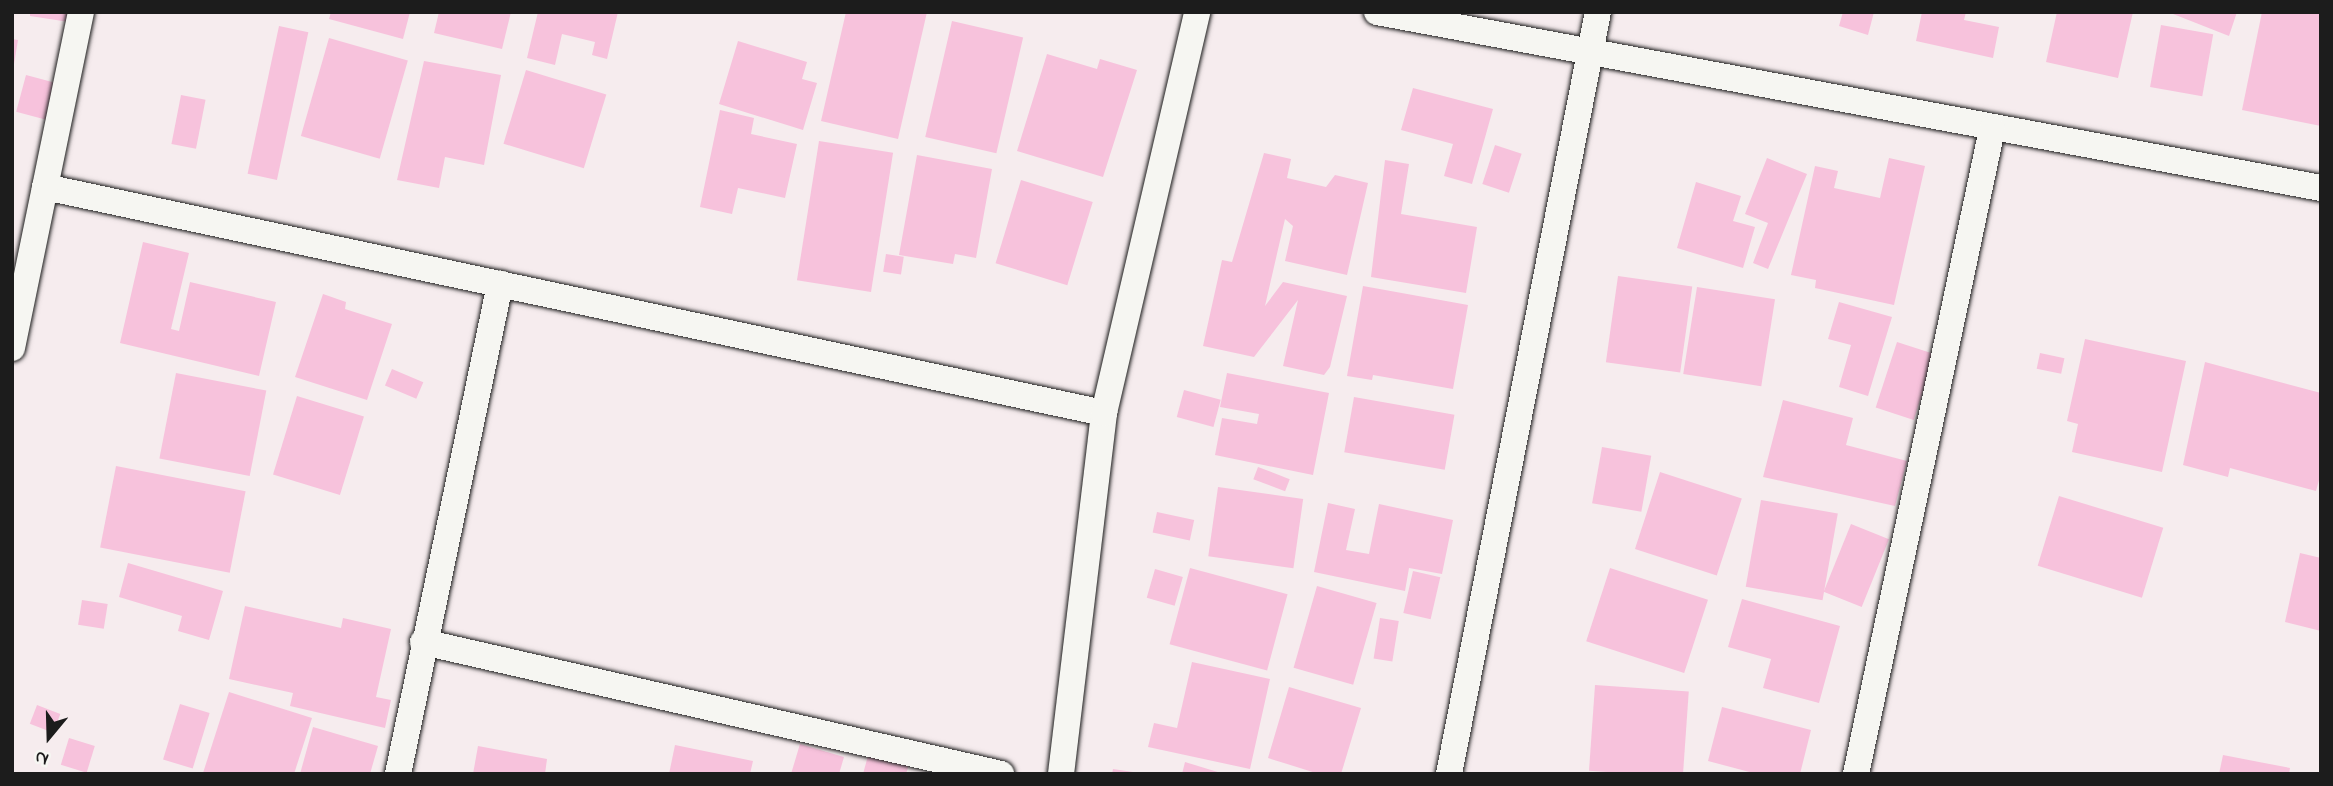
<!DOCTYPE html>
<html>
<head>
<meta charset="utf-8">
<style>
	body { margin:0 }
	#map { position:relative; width:2333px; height:786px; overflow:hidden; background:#f6ecee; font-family:"Indie Flower",sans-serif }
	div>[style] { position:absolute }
	.building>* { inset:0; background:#f7c2dc; transform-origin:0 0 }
	.roads { filter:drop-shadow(0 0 2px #1c1c1c) drop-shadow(0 0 2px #1c1c1c) }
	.minor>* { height:26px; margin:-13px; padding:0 13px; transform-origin:13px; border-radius:13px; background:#f6f6f2 }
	span { translate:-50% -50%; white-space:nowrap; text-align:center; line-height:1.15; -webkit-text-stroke:6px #f6f6f2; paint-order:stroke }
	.frame { position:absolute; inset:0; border:14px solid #1c1c1c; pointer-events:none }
	.north { position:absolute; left:14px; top:702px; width:70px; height:70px; -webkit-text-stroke:5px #f6f6f2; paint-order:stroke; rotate:199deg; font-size:19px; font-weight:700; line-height:28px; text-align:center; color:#1c1c1c }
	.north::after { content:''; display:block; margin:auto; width:24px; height:32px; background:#1c1c1c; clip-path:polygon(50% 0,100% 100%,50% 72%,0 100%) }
</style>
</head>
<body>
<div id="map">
	<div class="building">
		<i style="clip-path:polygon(30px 12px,70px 12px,69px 22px,30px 16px)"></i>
		<i style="clip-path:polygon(331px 12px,410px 12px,403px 39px,329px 19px)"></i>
		<i style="clip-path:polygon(439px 12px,511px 12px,502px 49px,434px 33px)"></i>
		<i style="clip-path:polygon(538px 12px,618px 12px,607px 59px,592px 55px,595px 42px,562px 34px,555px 65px,527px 58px)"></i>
		<i style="clip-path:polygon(846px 12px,927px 12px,898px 139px,821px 121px)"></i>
		<i style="clip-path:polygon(1843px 12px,1874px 12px,1868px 35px,1839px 26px)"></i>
		<i style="clip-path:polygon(1922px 12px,1966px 12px,1964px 20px,1999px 27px,1993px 58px,1916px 41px)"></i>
		<i style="clip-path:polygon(2057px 12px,2133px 12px,2118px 78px,2046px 62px)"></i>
		<i style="clip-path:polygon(2168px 12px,2237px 12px,2229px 36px)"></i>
		<i style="clip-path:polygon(2262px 12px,2321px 12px,2321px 126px,2242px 110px)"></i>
		<i style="left:952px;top:21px;width:73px;height:119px;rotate:13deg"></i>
		<i style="left:2161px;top:25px;width:53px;height:63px;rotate:10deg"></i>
		<i style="left:279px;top:26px;width:30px;height:151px;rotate:12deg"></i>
		<i style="left:329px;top:38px;width:82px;height:102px;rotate:16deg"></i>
		<i style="clip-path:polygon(12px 39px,18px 40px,14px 64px,12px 64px)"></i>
		<i style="clip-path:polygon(738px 41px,807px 62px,802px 79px,817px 83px,803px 130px,719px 104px)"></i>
		<i style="clip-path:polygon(1047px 54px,1097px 69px,1100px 59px,1137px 70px,1103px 177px,1017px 151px)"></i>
		<i style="clip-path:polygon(424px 61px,501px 75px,484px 165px,445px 157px,439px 188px,397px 180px)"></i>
		<i style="left:526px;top:70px;width:84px;height:77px;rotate:17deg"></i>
		<i style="left:26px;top:75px;width:31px;height:38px;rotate:15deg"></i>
		<i style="clip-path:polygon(1413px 88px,1493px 109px,1472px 184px,1444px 176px,1453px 144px,1401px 130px)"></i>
		<i style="left:181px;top:95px;width:25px;height:50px;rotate:11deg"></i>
		<i style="clip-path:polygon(720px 110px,754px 118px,751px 134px,797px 144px,785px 198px,738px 188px,732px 214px,700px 207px)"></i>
		<i style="left:819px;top:141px;width:75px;height:141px;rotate:9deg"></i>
		<i style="left:1495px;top:145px;width:28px;height:41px;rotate:18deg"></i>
		<i style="clip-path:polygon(1264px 153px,1291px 159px,1287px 178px,1326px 187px,1335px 175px,1368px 183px,1347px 275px,1285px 261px,1293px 226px,1285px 219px,1265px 306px,1283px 282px,1347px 296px,1330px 367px,1324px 375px,1283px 366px,1298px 300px,1254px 357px,1203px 346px,1222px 260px,1232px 262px)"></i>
		<i style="clip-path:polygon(917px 155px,992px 169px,976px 258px,955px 254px,953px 264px,899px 255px)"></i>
		<i style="clip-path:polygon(1767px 158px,1807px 174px,1768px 269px,1753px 263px,1768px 223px,1745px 214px)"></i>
		<i style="clip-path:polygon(1889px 158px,1925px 166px,1894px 305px,1815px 288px,1816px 280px,1791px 275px,1815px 166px,1838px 171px,1834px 188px,1880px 198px)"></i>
		<i style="clip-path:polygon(1385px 160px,1409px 164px,1401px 214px,1477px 227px,1466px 293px,1371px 277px)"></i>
		<i style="left:1021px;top:180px;width:75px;height:87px;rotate:17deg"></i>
		<i style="clip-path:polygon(1696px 182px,1741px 196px,1733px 221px,1755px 227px,1743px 268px,1677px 248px)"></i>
		<i style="clip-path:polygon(143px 242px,189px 253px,171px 329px,179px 331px,190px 282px,276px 302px,259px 376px,120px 343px)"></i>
		<i style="left:886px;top:254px;width:18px;height:18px;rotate:9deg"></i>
		<i style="left:1618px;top:276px;width:75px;height:87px;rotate:8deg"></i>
		<i style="clip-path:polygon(1363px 286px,1468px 305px,1453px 389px,1373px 375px,1372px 380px,1347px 376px)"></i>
		<i style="left:1697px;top:287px;width:79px;height:88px;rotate:9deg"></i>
		<i style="clip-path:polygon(323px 294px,346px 302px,345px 309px,392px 324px,367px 400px,295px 377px)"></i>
		<i style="clip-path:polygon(1839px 302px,1892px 317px,1868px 396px,1839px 387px,1851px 345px,1828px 339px)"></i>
		<i style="clip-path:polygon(2085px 339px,2186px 361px,2162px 472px,2072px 452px,2078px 424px,2067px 421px)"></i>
		<i style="left:1897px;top:342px;width:40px;height:69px;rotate:18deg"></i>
		<i style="left:2040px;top:353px;width:25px;height:16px;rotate:12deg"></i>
		<i style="clip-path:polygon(2205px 362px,2321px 393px,2321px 473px,2316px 491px,2230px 468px,2228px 477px,2183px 465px)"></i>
		<i style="left:392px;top:369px;width:34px;height:18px;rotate:23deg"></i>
		<i style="left:176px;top:373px;width:92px;height:87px;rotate:11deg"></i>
		<i style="clip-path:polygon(1227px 373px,1329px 393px,1313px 475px,1215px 455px,1222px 418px,1257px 424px,1259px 414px,1220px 407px)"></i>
		<i style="left:1184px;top:390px;width:38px;height:28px;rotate:15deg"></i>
		<i style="left:297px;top:396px;width:70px;height:82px;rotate:17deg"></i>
		<i style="left:1354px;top:397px;width:102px;height:56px;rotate:10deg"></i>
		<i style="clip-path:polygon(1783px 400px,1853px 418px,1846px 445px,1907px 461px,1895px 506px,1763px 477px)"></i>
		<i style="left:1602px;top:447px;width:50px;height:57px;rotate:10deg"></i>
		<i style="left:116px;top:466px;width:132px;height:83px;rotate:11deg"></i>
		<i style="left:1258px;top:467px;width:34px;height:13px;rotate:21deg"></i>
		<i style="left:1660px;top:472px;width:86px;height:81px;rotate:18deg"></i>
		<i style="left:1218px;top:487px;width:86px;height:70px;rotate:8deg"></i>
		<i style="left:2059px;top:496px;width:109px;height:73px;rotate:17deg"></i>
		<i style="left:1761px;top:500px;width:78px;height:88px;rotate:10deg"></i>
		<i style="clip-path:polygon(1328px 503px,1355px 509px,1346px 550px,1369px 554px,1379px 504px,1453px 520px,1442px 574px,1409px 568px,1405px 591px,1314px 572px)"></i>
		<i style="left:1157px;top:512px;width:38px;height:21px;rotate:12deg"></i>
		<i style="left:1851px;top:524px;width:41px;height:73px;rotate:22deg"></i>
		<i style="clip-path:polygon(2300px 553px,2321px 558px,2321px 631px,2285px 622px)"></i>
		<i style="clip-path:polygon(128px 563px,223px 591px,209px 640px,178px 631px,182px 616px,119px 597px)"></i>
		<i style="left:1190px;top:568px;width:101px;height:79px;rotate:15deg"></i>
		<i style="left:1610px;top:568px;width:103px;height:77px;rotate:18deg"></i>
		<i style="left:1155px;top:569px;width:29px;height:30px;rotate:16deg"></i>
		<i style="left:1413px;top:571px;width:28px;height:43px;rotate:13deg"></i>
		<i style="left:1317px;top:586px;width:62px;height:85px;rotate:16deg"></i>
		<i style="clip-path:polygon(1742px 599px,1840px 626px,1819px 703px,1763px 688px,1771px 659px,1728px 647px)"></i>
		<i style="left:82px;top:600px;width:26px;height:25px;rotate:9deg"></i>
		<i style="clip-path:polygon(245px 606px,341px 628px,343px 618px,391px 629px,376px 697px,391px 700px,385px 728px,290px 706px,293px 693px,229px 679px)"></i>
		<i style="left:1380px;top:618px;width:19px;height:41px;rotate:9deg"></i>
		<i style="clip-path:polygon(1192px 662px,1270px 679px,1250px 769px,1148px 747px,1154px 723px,1177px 728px)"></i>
		<i style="left:1595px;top:685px;width:94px;height:86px;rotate:4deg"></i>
		<i style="clip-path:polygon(1289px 687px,1361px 708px,1341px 774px,1319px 774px,1268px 758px)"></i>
		<i style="clip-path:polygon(229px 692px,312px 718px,294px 774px,203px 773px)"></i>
		<i style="left:180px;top:704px;width:31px;height:58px;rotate:17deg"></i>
		<i style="left:37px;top:705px;width:25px;height:20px;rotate:21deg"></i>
		<i style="clip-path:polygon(1722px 707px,1811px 730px,1800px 774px,1757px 774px,1708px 761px)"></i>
		<i style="clip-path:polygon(313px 727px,378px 746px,370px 774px,300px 774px)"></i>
		<i style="left:69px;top:738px;width:27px;height:28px;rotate:17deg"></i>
		<i style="clip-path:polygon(800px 744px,844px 757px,839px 774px,791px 774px)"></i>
		<i style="clip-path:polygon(675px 745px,753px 761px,750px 774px,669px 774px)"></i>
		<i style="clip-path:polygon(478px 746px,547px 759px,545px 774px,473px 774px)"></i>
		<i style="clip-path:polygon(869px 752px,909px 764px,906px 774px,863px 774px)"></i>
		<i style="clip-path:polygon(2223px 755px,2290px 768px,2289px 774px,2219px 774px)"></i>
		<i style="clip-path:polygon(1185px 762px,1221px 773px,1221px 774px,1182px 774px)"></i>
		<i style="clip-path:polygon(1113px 769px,1133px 772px,1133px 774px,1112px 774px)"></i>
	</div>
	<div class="roads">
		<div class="minor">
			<i style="left:1377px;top:12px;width:960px;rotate:10.56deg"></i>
			<i style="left:45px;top:187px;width:1083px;rotate:12.05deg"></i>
			<i style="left:12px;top:348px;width:343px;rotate:-78.4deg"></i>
			<i style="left:423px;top:642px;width:593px;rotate:12.86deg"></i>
			<i style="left:398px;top:774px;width:501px;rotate:-78.24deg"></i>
			<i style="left:1061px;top:774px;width:364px;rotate:-83.2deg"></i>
			<i style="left:1104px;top:413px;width:412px;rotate:-76.9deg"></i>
			<i style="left:1449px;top:774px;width:776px;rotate:-78.94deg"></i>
			<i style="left:1856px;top:774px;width:659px;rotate:-78.09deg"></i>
		</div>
	</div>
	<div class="frame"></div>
	<div class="north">N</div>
</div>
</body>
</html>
